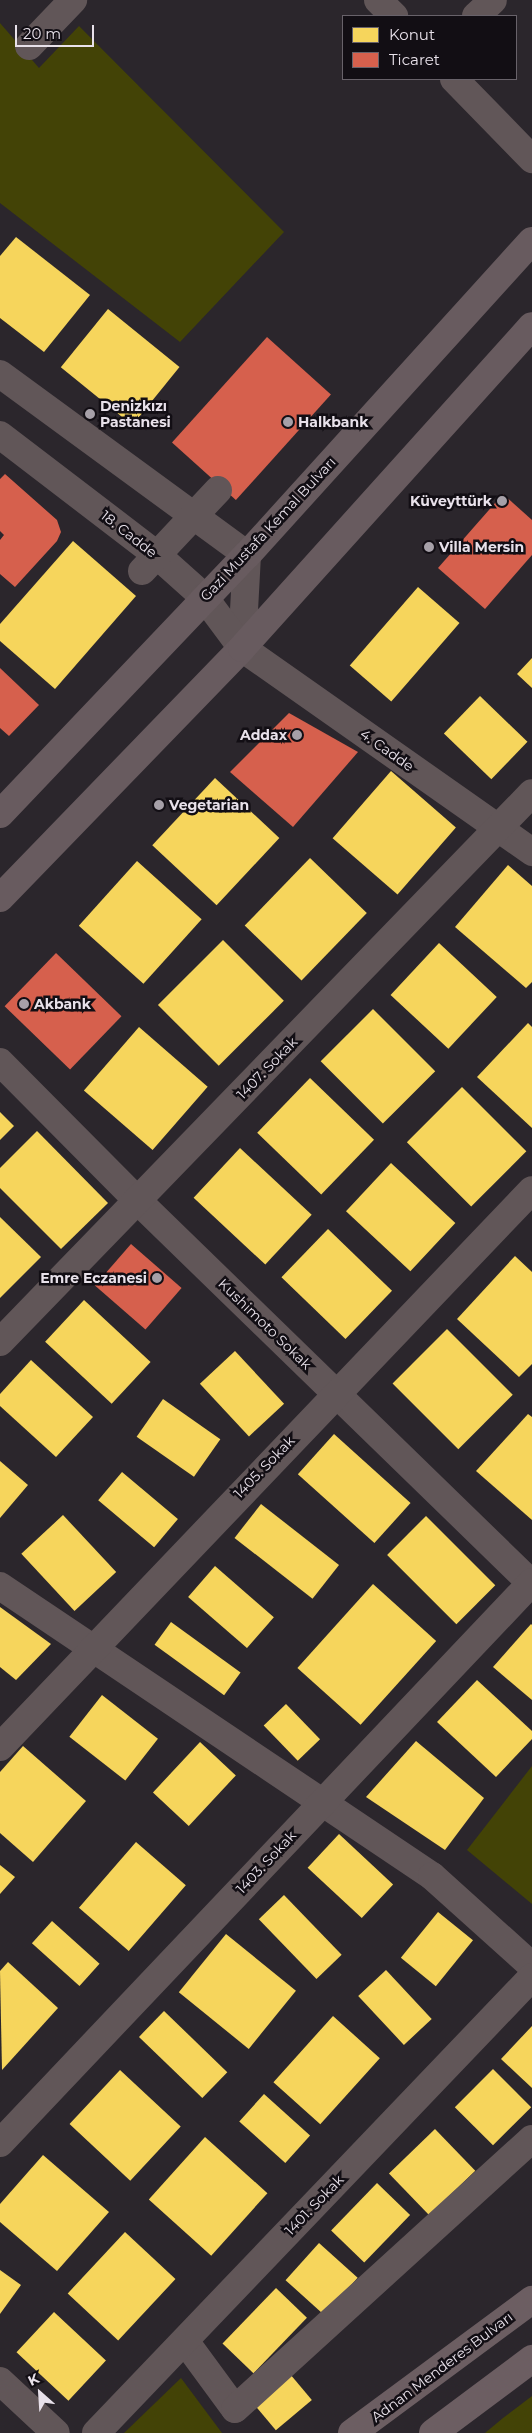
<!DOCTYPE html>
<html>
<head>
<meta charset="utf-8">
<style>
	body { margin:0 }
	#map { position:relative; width:532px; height:2433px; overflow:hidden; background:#2b262c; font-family:Montserrat,sans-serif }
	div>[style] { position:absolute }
	.green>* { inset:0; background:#434306 }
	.homes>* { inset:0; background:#f6d55c; transform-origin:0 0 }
	.shops>* { inset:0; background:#d6604d; transform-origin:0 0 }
	.minor>* { height:28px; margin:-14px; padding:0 14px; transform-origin:14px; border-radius:14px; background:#615658 }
	.major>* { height:28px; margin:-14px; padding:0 14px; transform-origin:14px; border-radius:14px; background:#6c5e62 }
	.highway>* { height:28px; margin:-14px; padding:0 14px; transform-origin:14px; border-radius:14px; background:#685b5f }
	.dots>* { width:14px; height:14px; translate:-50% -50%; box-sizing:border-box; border:2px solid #120e14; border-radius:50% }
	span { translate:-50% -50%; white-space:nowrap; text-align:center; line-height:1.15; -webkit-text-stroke:5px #120e14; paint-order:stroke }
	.poi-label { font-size:14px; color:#e8e1ea; font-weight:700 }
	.left { translate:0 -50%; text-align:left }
	.right { translate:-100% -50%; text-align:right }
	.street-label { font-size:14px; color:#e8e1ea }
	.legend { position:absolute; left:342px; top:15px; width:175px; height:65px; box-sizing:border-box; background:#120e14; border:1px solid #68626a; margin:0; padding:6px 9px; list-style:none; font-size:15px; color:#e8e1ea }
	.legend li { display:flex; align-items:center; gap:10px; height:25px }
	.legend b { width:25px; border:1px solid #68626a }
	.north { position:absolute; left:15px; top:2368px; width:50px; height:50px; -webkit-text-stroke:4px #120e14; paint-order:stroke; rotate:334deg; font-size:14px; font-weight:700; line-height:20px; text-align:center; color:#e8e1ea }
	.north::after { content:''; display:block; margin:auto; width:18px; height:22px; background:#e8e1ea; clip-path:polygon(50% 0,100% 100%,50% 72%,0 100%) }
	.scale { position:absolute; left:15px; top:25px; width:79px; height:22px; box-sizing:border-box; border:2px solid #e8e1ea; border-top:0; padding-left:6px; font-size:15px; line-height:18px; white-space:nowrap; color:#e8e1ea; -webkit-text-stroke:4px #120e14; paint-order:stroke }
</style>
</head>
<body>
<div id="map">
	<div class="green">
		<i style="clip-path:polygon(0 23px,39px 68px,79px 26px,284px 232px,180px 342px,0 203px)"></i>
		<i style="clip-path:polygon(532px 1766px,532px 1904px,467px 1850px)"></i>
		<i style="clip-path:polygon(181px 2378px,222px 2433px,124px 2433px)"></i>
		<i style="clip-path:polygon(532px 2396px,532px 2433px,485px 2433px,503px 2418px)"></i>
	</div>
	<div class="homes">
		<i style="clip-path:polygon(16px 237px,90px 295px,44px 352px,0 318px,0 256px)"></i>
		<i style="left:108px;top:309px;width:92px;height:75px;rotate:39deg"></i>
		<i style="clip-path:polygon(73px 541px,136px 596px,55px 689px,0 641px,0 624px)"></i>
		<i style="left:418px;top:587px;width:55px;height:104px;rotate:41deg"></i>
		<i style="clip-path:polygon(532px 658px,532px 688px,517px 674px)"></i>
		<i style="left:480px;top:696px;width:66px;height:52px;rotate:44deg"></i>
		<i style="left:391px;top:771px;width:86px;height:89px;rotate:41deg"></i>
		<i style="left:215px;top:778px;width:88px;height:92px;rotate:43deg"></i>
		<i style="left:310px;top:858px;width:79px;height:94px;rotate:44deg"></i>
		<i style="left:137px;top:861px;width:87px;height:87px;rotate:42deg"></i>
		<i style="clip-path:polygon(508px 865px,532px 886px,532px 982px,526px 988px,455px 927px)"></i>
		<i style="left:223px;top:940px;width:86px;height:92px;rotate:45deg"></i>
		<i style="left:439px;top:943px;width:79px;height:71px;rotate:43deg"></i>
		<i style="left:373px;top:1009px;width:88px;height:74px;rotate:45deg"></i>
		<i style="clip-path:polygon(528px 1023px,532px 1027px,532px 1128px,477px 1077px)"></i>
		<i style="left:139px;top:1027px;width:91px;height:84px;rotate:41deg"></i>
		<i style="left:310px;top:1078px;width:89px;height:76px;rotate:44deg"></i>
		<i style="left:462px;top:1087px;width:91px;height:78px;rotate:45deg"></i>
		<i style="clip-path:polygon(0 1112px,14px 1126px,0 1140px)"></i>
		<i style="clip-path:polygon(37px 1131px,108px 1203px,61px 1249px,0 1188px,0 1168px)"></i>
		<i style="left:240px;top:1148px;width:98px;height:68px;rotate:43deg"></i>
		<i style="left:391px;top:1163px;width:88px;height:66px;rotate:43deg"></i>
		<i style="clip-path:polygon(0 1217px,41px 1257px,0 1298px)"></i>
		<i style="left:328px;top:1229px;width:89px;height:67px;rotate:44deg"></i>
		<i style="clip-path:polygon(515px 1256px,532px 1272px,532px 1364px,519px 1377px,457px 1319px)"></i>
		<i style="left:84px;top:1300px;width:91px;height:57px;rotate:43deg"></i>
		<i style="left:447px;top:1329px;width:93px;height:77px;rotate:45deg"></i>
		<i style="left:235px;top:1351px;width:72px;height:48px;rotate:47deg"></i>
		<i style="clip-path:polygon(31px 1360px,93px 1417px,56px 1457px,0 1406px,0 1394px)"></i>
		<i style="left:163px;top:1399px;width:70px;height:46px;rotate:35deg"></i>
		<i style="clip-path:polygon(528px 1414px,532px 1417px,532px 1520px,476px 1471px)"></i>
		<i style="left:334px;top:1434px;width:103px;height:54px;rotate:42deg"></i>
		<i style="clip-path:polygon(0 1461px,28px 1485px,0 1518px)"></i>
		<i style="left:122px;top:1472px;width:73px;height:37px;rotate:40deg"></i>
		<i style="left:261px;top:1504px;width:99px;height:43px;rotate:38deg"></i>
		<i style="left:63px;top:1515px;width:78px;height:57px;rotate:47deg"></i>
		<i style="left:426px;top:1516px;width:98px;height:55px;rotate:45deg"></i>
		<i style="left:215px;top:1566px;width:78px;height:41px;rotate:41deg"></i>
		<i style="left:373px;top:1584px;width:85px;height:113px;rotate:42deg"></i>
		<i style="clip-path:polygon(0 1607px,51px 1644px,16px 1680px,0 1667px)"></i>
		<i style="left:171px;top:1622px;width:86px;height:28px;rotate:36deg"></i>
		<i style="clip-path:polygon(531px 1624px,532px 1625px,532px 1700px,493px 1667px)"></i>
		<i style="clip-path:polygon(477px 1680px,532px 1731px,532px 1739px,496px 1777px,437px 1722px)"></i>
		<i style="left:102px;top:1695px;width:71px;height:53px;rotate:38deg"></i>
		<i style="left:286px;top:1704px;width:49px;height:31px;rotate:46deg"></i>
		<i style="clip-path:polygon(416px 1741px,484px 1798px,445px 1850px,366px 1797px)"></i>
		<i style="left:200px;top:1742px;width:49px;height:69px;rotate:43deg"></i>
		<i style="clip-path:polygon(23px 1746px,86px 1801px,33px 1862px,0 1833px,0 1772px)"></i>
		<i style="left:339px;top:1834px;width:74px;height:46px;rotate:43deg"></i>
		<i style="left:136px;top:1842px;width:66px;height:87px;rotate:41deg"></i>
		<i style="clip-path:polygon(0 1865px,15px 1877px,0 1894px)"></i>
		<i style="left:284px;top:1895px;width:83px;height:35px;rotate:46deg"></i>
		<i style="left:438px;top:1912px;width:45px;height:59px;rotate:39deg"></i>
		<i style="left:52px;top:1921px;width:64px;height:30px;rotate:42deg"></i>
		<i style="left:226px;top:1934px;width:90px;height:75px;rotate:39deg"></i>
		<i style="clip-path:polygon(8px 1962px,58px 2008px,2px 2070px,0 1971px)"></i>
		<i style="left:386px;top:1970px;width:67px;height:38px;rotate:47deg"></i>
		<i style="left:164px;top:2011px;width:88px;height:36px;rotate:44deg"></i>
		<i style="left:333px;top:2016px;width:63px;height:89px;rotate:42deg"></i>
		<i style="clip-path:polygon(532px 2026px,532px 2088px,501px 2059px)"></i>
		<i style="left:493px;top:2069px;width:54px;height:54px;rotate:45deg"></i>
		<i style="left:120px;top:2070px;width:83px;height:74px;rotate:43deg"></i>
		<i style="left:264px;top:2094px;width:62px;height:37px;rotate:42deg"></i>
		<i style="left:435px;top:2129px;width:58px;height:64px;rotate:46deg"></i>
		<i style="left:205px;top:2137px;width:84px;height:84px;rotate:42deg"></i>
		<i style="clip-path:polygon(43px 2155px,109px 2212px,57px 2271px,0 2222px,0 2204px)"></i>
		<i style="left:377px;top:2183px;width:46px;height:66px;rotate:44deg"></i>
		<i style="left:125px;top:2232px;width:69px;height:84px;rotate:43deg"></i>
		<i style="left:319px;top:2243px;width:52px;height:50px;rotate:42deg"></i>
		<i style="clip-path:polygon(0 2270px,21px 2285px,0 2314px)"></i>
		<i style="left:276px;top:2288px;width:43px;height:77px;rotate:44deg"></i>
		<i style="left:54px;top:2312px;width:71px;height:55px;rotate:43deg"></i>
		<i style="left:290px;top:2374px;width:34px;height:47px;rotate:50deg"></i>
	</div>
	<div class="shops">
		<i style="left:267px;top:337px;width:86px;height:142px;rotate:42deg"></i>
		<i style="clip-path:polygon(5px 474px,57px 520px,61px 532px,57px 541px,15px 587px,0 574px,0 540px,4px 535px,0 531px,0 479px)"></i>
		<i style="clip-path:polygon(503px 494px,532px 520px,532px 555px,485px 609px,438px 568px)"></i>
		<i style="clip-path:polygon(0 668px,39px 705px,9px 736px,0 728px)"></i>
		<i style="clip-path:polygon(289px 713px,358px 752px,293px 827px,230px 772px)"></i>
		<i style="left:56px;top:953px;width:91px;height:74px;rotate:44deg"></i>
		<i style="left:131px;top:1244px;width:67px;height:55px;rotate:41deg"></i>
	</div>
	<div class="minor">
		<i style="left:378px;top:0;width:23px;rotate:45deg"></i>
		<i style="left:476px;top:16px;width:23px;rotate:-43deg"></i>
		<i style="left:29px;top:46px;width:64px;rotate:-46.3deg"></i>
		<i style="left:454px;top:79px;width:112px;rotate:45.7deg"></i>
		<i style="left:0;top:374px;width:306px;rotate:36.2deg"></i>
		<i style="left:247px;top:555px;width:93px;rotate:93.1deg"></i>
		<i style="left:0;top:435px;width:198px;rotate:37.4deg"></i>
		<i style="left:157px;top:555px;width:63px;rotate:41.8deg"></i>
		<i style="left:204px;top:597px;width:64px;rotate:53.3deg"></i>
		<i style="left:242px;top:648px;width:355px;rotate:35.1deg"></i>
		<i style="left:142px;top:571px;width:111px;rotate:-46.8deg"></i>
		<i style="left:0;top:1062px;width:196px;rotate:45.2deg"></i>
		<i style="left:138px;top:1201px;width:549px;rotate:44.19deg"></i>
		<i style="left:0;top:1342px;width:764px;rotate:-45.9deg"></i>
		<i style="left:0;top:1586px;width:520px;rotate:33.87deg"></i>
		<i style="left:432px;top:1876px;width:135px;rotate:42deg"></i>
		<i style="left:0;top:1747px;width:770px;rotate:-46.32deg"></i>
		<i style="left:0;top:2143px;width:773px;rotate:-46.52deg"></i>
		<i style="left:185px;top:2341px;width:84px;rotate:53.7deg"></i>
		<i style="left:235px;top:2409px;width:401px;rotate:-42.3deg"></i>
		<i style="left:0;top:2381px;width:76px;rotate:42.9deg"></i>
		<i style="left:96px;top:2433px;width:631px;rotate:-46.28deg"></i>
	</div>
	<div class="major">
		<i style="left:352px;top:2433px;width:224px;rotate:-36.5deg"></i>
		<i style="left:433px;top:2433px;width:124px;rotate:-36.8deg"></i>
	</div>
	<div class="highway">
		<i style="left:0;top:814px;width:358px;rotate:-46.4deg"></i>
		<i style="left:247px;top:555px;width:424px;rotate:-47.8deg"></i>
		<i style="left:0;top:898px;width:348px;rotate:-45.9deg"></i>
		<i style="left:242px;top:648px;width:433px;rotate:-48deg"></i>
	</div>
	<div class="dots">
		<i style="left:90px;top:414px;background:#a6a0a8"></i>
		<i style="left:288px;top:422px;background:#a6a0a8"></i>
		<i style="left:502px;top:501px;background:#a6a0a8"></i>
		<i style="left:429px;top:547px;background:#a6a0a8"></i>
		<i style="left:297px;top:735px;background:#a6a0a8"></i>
		<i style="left:159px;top:805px;background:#a6a0a8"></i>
		<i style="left:24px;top:1004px;background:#a6a0a8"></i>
		<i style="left:157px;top:1278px;background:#a6a0a8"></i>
	</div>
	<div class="poi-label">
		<span class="left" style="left:100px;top:414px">Denizkızı<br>Pastanesi</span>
		<span class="left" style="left:298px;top:422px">Halkbank</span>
		<span class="right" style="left:492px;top:501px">Küveyttürk</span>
		<span class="left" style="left:439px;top:547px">Villa Mersin</span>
		<span class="right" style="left:287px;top:735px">Addax</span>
		<span class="left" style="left:169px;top:805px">Vegetarian</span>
		<span class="left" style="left:34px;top:1004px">Akbank</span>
		<span class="right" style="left:147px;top:1278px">Emre Eczanesi</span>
	</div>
	<div class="street-label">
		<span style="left:268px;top:529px;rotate:-47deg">Gazi Mustafa Kemal Bulvarı</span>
		<span style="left:129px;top:534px;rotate:38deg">18. Cadde</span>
		<span style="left:387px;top:750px;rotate:35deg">4. Cadde</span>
		<span style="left:267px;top:1068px;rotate:-46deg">1407. Sokak</span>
		<span style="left:265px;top:1324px;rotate:44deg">Kushimoto Sokak</span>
		<span style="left:264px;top:1467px;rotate:-46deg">1405. Sokak</span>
		<span style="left:266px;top:1862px;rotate:-47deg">1403. Sokak</span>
		<span style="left:314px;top:2205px;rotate:-46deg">1401. Sokak</span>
		<span style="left:442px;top:2367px;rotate:-37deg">Adnan Menderes Bulvarı</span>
	</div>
	<ul class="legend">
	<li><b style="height:14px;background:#f6d55c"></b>Konut</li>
	<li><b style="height:14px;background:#d6604d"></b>Ticaret</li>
	</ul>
	<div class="north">K</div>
	<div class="scale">20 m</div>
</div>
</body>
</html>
